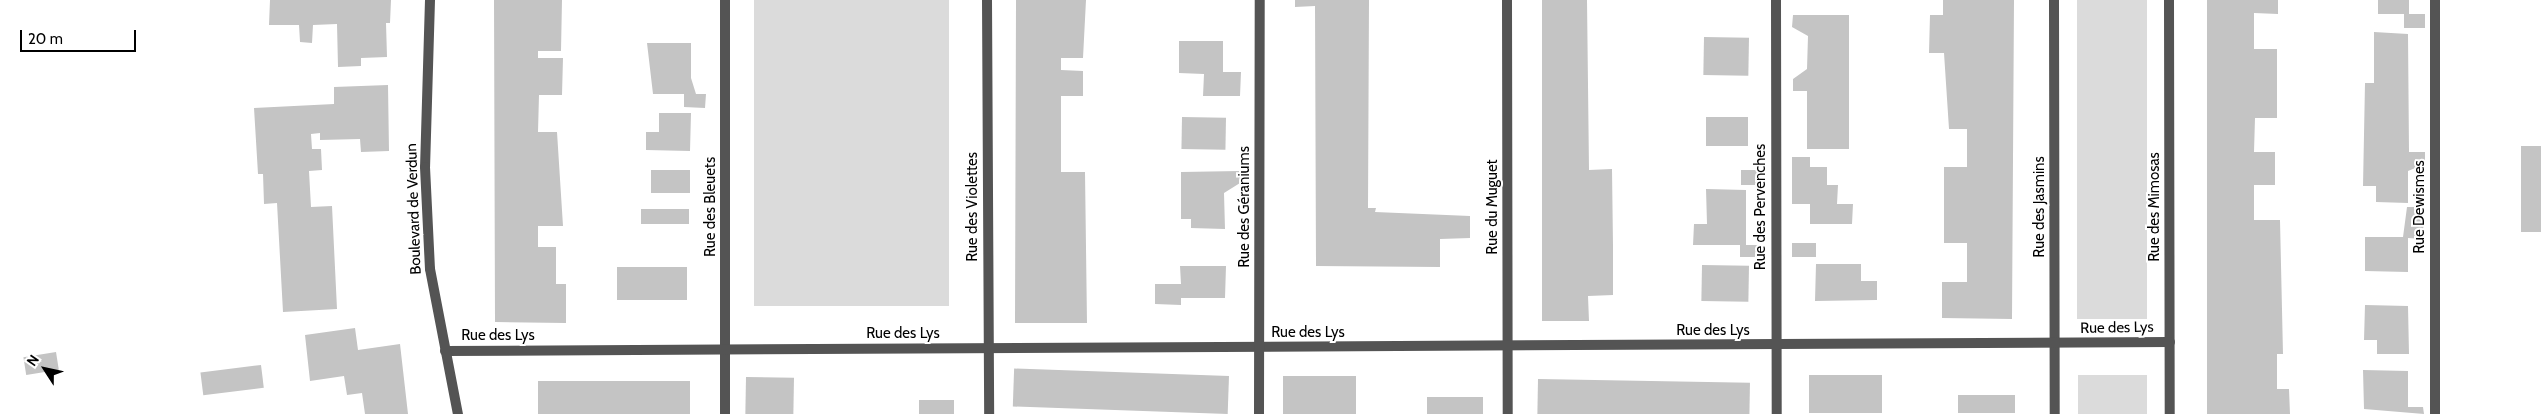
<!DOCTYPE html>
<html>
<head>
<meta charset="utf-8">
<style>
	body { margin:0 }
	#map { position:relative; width:2541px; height:414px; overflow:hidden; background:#fff; font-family:Cabin,sans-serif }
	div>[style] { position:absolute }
	.green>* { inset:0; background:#dbdbdb; transform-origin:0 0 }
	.building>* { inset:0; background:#c4c4c4; transform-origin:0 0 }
	.service>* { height:10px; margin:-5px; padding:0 5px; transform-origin:5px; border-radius:5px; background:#545454 }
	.minor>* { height:10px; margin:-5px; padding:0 5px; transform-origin:5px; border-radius:5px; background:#545454 }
	.tertiary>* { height:10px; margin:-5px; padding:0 5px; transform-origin:5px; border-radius:5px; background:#545454 }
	span { translate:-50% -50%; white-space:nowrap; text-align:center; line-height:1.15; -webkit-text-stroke:4px #fff; paint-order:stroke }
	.street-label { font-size:15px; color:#000 }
	.north { position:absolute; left:20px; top:344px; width:50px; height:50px; -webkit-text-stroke:4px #fff; paint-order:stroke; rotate:305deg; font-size:14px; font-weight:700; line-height:20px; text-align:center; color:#000 }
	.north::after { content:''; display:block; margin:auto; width:18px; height:22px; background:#000; clip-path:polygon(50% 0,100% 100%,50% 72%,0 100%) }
	.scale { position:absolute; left:20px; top:30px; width:116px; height:22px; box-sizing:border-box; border:2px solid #000; border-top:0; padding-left:6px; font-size:15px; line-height:18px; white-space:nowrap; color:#000; -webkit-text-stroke:4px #fff; paint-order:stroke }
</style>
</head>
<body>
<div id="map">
	<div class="green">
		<i style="left:754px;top:0;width:195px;height:306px"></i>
		<i style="left:2077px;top:0;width:70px;height:319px"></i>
		<i style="left:2078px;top:375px;width:69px;height:39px"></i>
	</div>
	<div class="building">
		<i style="clip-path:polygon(270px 0,391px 0,390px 23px,386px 23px,387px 57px,361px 58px,361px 66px,338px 67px,337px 24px,313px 25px,312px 43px,300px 42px,299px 25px,269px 25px)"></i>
		<i style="clip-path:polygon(494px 0,562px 0,561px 51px,538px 51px,538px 58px,563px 58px,562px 95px,539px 95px,538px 132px,557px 132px,563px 226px,538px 226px,538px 247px,556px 247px,556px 284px,566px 284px,566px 323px,495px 322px)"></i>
		<i style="clip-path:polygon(1016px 0,1086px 0,1083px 58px,1061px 58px,1061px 70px,1083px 71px,1083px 96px,1061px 96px,1061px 172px,1085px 172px,1087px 323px,1015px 323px)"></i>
		<i style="clip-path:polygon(1295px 0,1369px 0,1368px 208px,1376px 208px,1375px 212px,1470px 216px,1470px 238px,1440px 239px,1440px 267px,1316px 266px,1315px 6px,1295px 7px)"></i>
		<i style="clip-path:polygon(1542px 0,1587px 0,1589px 170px,1612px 169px,1613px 246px,1613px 295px,1588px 296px,1589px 321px,1542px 321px)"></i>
		<i style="clip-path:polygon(1943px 0,2014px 0,2012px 319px,1942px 318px,1942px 282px,1967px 282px,1967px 243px,1944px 243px,1944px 167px,1967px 167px,1967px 129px,1949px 129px,1944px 53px,1929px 53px,1930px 15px,1943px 15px)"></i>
		<i style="clip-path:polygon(2207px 0,2278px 0,2278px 14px,2254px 13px,2254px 49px,2277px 49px,2277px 118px,2255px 118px,2254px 152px,2275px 152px,2275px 185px,2254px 185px,2254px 220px,2280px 220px,2283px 354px,2277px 354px,2277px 389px,2289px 389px,2290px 414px,2207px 414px)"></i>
		<i style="clip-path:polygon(2378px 0,2409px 0,2409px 14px,2425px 14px,2425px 28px,2404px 28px,2404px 14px,2378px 14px)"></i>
		<i style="clip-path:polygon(1793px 15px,1849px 15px,1849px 149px,1807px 149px,1807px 91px,1793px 91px,1793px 79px,1807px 69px,1808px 36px,1792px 27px)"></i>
		<i style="clip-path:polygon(2374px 32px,2408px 34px,2409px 152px,2425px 152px,2425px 164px,2408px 171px,2408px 203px,2376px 202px,2376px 186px,2363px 186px,2365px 83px,2374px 83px)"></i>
		<i style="left:1704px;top:37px;width:45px;height:38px;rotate:1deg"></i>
		<i style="clip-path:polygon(1179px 41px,1223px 41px,1223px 72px,1241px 72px,1240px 96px,1203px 96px,1204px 74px,1179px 73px)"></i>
		<i style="clip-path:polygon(647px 43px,691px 43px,691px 78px,696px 94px,706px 94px,705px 108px,684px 107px,684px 94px,653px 94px)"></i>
		<i style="clip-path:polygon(388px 85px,389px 151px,361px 152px,360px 139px,320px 140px,320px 133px,311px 134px,312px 149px,321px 149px,322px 170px,309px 171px,311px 207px,332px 206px,337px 309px,283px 312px,277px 203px,264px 204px,263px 174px,258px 174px,254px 108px,334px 104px,334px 87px)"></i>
		<i style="clip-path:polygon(659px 113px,691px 113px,690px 151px,646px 150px,646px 132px,659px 132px)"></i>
		<i style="left:1182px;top:117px;width:44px;height:32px;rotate:1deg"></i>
		<i style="left:1706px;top:117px;width:42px;height:29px"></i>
		<i style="left:2521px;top:146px;width:20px;height:86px"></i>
		<i style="clip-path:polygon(1792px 157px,1810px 157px,1810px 167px,1827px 167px,1827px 185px,1838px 185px,1837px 204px,1853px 204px,1852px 224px,1810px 224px,1810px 204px,1792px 204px)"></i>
		<i style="left:651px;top:170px;width:39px;height:23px"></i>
		<i style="left:1741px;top:170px;width:24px;height:15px"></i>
		<i style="clip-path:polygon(1240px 171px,1240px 183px,1224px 193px,1225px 229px,1191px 228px,1191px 219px,1181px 219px,1181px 172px)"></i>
		<i style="clip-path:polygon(1706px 189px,1746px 190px,1746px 245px,1764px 245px,1764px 257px,1740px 257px,1740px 245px,1693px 245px,1694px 224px,1707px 224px)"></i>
		<i style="clip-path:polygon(2407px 207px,2424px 207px,2423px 239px,2408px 238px,2408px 272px,2365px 271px,2365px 237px,2403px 237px)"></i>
		<i style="left:641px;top:209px;width:48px;height:15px"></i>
		<i style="left:1792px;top:243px;width:24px;height:14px"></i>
		<i style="clip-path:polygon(1816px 264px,1861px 264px,1861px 281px,1877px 281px,1877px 300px,1815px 301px)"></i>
		<i style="left:1702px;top:265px;width:47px;height:36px;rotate:1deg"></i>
		<i style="clip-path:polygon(1180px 266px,1226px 266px,1225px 298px,1181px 298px,1181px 305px,1155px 304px,1155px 284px,1181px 284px)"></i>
		<i style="left:687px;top:267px;width:33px;height:70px;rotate:90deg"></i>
		<i style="clip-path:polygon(2365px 305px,2408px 306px,2409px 354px,2377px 354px,2377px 340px,2364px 340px)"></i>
		<i style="clip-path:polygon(355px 328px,358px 350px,400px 344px,408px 414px,365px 414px,362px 393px,347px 395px,344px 376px,310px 381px,305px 335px)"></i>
		<i style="left:56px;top:352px;width:18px;height:33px;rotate:81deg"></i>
		<i style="left:261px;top:365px;width:23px;height:61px;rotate:83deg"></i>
		<i style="clip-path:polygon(2363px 370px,2408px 371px,2408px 407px,2423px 407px,2424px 414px,2364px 409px)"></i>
		<i style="left:1882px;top:375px;width:38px;height:73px;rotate:90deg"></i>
		<i style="left:1229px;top:376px;width:38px;height:215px;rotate:92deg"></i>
		<i style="left:1283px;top:376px;width:73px;height:38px"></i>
		<i style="left:746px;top:377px;width:48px;height:37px;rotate:1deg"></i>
		<i style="left:1538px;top:379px;width:212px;height:35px;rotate:1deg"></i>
		<i style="left:538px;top:381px;width:152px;height:33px"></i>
		<i style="left:1958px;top:395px;width:57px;height:18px"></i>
		<i style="left:1427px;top:397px;width:56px;height:17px"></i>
		<i style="left:919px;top:400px;width:35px;height:14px"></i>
	</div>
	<div class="service">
		<i style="left:2435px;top:414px;width:414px;rotate:-90deg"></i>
	</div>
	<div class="minor">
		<i style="left:725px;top:0;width:414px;rotate:90deg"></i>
		<i style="left:987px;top:0;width:414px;rotate:89.7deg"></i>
		<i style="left:1507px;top:0;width:414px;rotate:89.9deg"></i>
		<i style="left:1776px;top:0;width:414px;rotate:89.9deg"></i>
		<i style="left:2054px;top:0;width:414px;rotate:89.9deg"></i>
		<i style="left:2169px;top:0;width:414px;rotate:89.9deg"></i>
		<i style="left:445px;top:351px;width:1725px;rotate:-0.3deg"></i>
		<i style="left:1259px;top:414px;width:414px;rotate:-89.9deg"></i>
	</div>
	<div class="tertiary">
		<i style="left:430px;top:0;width:167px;rotate:91.7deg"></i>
		<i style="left:425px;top:167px;width:102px;rotate:87.2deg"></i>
		<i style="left:430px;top:269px;width:148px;rotate:79.1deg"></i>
	</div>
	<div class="street-label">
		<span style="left:711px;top:207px;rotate:-90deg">Rue des Bleuets</span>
		<span style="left:973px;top:207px;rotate:-90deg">Rue des Violettes</span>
		<span style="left:1245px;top:207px;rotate:-90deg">Rue des Géraniums</span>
		<span style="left:1493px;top:207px;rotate:-90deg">Rue du Muguet</span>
		<span style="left:1761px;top:207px;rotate:-90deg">Rue des Pervenches</span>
		<span style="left:2040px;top:207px;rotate:-90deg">Rue des Jasmins</span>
		<span style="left:2155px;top:207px;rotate:-90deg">Rue des Mimosas</span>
		<span style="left:2420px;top:207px;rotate:-90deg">Rue Dewismes</span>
		<span style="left:414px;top:209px;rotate:-92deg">Boulevard de Verdun</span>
		<span style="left:2117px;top:328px;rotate:-1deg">Rue des Lys</span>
		<span style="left:1713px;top:331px">Rue des Lys</span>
		<span style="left:1308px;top:333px">Rue des Lys</span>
		<span style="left:903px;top:334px">Rue des Lys</span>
		<span style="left:498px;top:336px">Rue des Lys</span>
	</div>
	<div class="north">N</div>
	<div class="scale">20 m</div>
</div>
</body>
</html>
